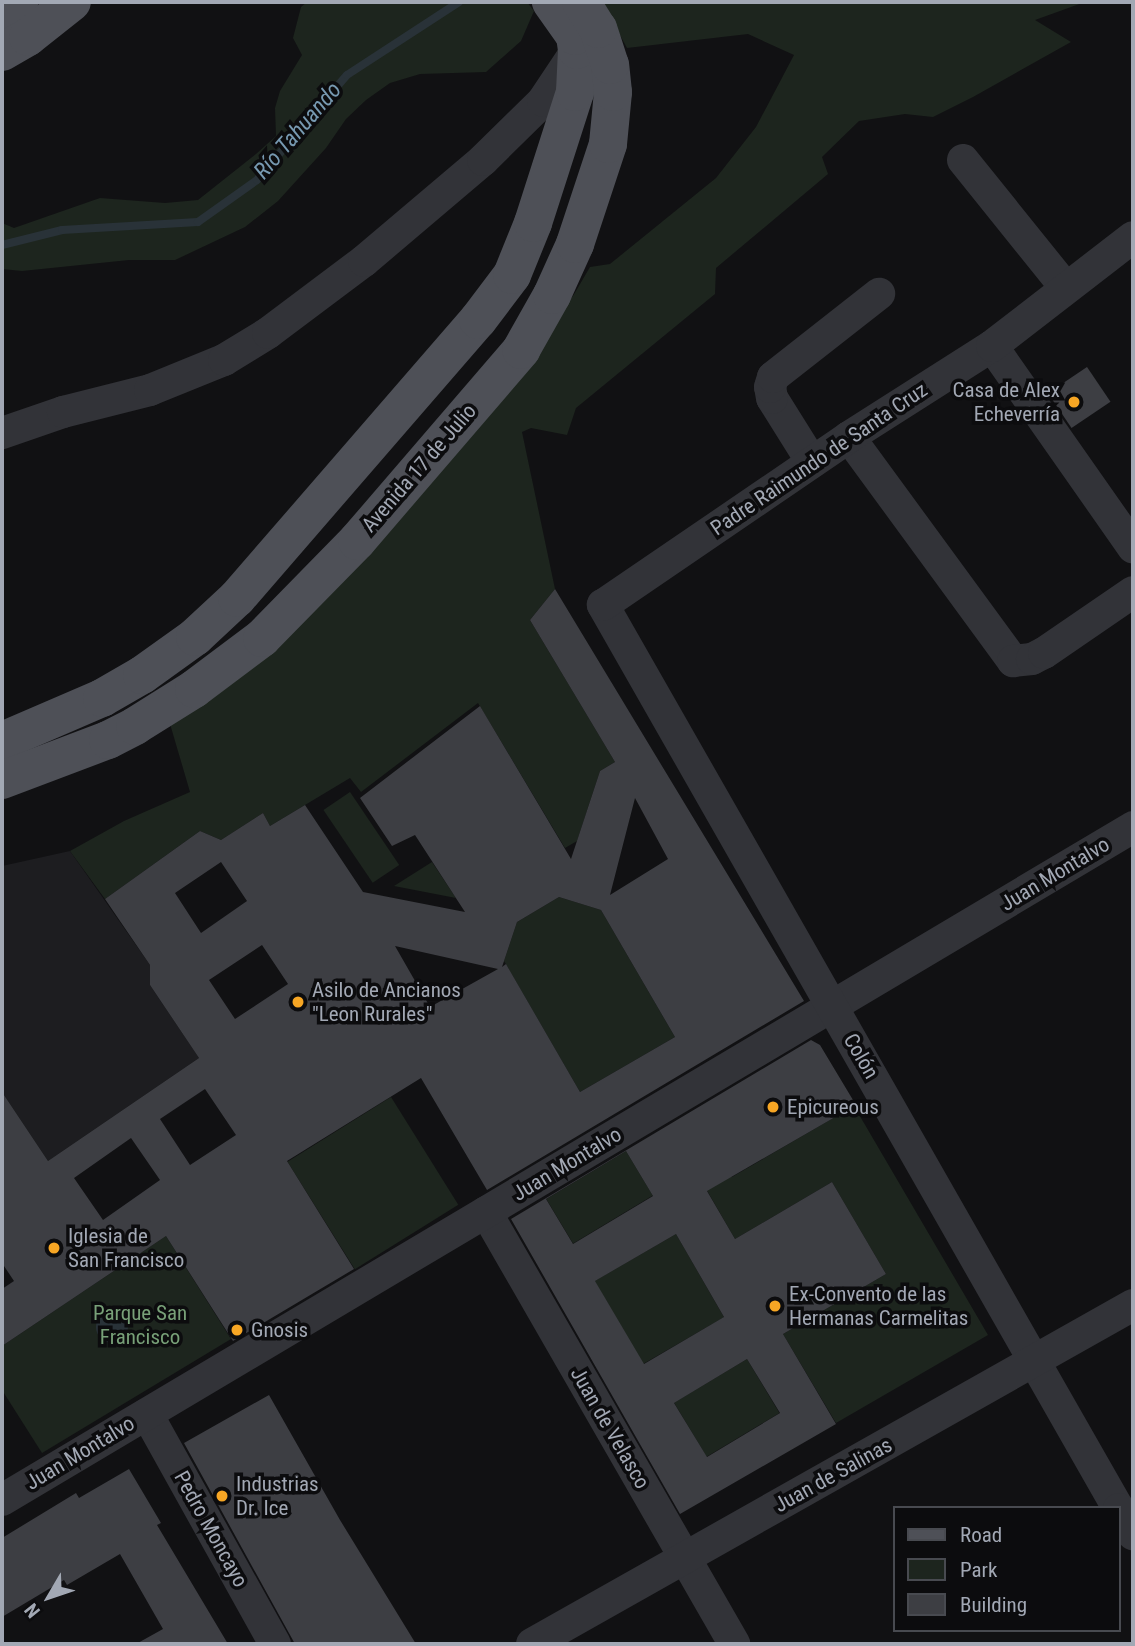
<!DOCTYPE html>
<html>
<head>
<meta charset="utf-8">
<style>
	body { margin:0 }
	#map { position:relative; width:1135px; height:1646px; overflow:hidden; background:#111113; font-family:"Roboto Condensed",sans-serif }
	div>[style] { position:absolute }
	.built>* { inset:0; background:#1d1d20 }
	.green>* { inset:0; background:#1d251e; transform-origin:0 0 }
	.water>* { inset:0; background:#293238 }
	.round { border-radius:50% }
	.stream>* { height:8px; margin:-4px; padding:0 4px; transform-origin:4px; border-radius:4px; background:#293238 }
	.building>* { inset:0; background:#3d3e43; transform-origin:0 0 }
	.minor>* { height:32px; margin:-16px; padding:0 16px; transform-origin:16px; border-radius:16px; background:#323338 }
	.major>* { height:38px; margin:-19px; padding:0 19px; transform-origin:19px; border-radius:19px; background:#4e5057 }
	.dots>* { width:19px; height:19px; translate:-50% -50%; box-sizing:border-box; border:4px solid #0c0c0e; border-radius:50% }
	span { translate:-50% -50%; white-space:nowrap; text-align:center; line-height:1.15; -webkit-text-stroke:7px #0c0c0e; paint-order:stroke }
	.poi-label { font-size:21px; color:#a2a8b4 }
	.right { translate:-100% -50%; text-align:right }
	.left { translate:0 -50%; text-align:left }
	.street-label { font-size:21px; color:#a2a8b4 }
	.park-label { font-size:21px; color:#78a078 }
	.water-label { font-size:23px; color:#7799b1; font-style:italic }
	.frame { position:absolute; inset:0; border:4px solid #a2a8b4; pointer-events:none }
	.legend { position:absolute; left:893px; top:1506px; width:228px; height:126px; box-sizing:border-box; background:#0c0c0e; border:2px solid #484a50; margin:0; padding:9px 12px; list-style:none; font-size:21px; color:#a2a8b4 }
	.legend li { display:flex; align-items:center; gap:14px; height:35px }
	.legend b { width:35px; border:2px solid #484a50 }
	.north { position:absolute; left:14px; top:1562px; width:70px; height:70px; -webkit-text-stroke:5px #0c0c0e; paint-order:stroke; rotate:231deg; font-size:19px; font-weight:700; line-height:28px; text-align:center; color:#a2a8b4 }
	.north::after { content:''; display:block; margin:auto; width:24px; height:32px; background:#a2a8b4; clip-path:polygon(50% 0,100% 100%,50% 72%,0 100%) }
</style>
</head>
<body>
<div id="map">
	<div class="built">
		<i style="clip-path:polygon(70px 851px,150px 965px,150px 985px,199px 1058px,48px 1161px,2px 1092px,2px 866px)"></i>
	</div>
	<div class="green">
		<i style="clip-path:polygon(307px 2px,527px 2px,534px 11px,521px 41px,486px 72px,420px 74px,390px 83px,366px 100px,346px 119px,326px 148px,278px 201px,245px 227px,175px 260px,129px 260px,22px 271px,2px 269px,2px 223px,14px 228px,100px 198px,165px 203px,198px 200px,256px 154px,276px 136px,275px 108px,280px 91px,302px 55px,293px 38px,301px 7px)"></i>
		<i style="clip-path:polygon(602px 2px,1085px 2px,1035px 20px,1071px 42px,973px 97px,933px 117px,905px 114px,859px 121px,822px 157px,828px 174px,716px 268px,715px 294px,576px 408px,567px 435px,531px 428px,522px 432px,555px 589px,530px 620px,615px 762px,600px 771px,577px 841px,565px 848px,478px 703px,361px 792px,350px 778px,270px 826px,263px 813px,221px 840px,200px 831px,105px 899px,70px 851px,124px 821px,190px 792px,168px 717px,573px 296px,590px 267px,610px 264px,716px 178px,756px 127px,794px 55px,748px 34px,627px 48px)"></i>
		<i style="left:350px;top:792px;width:88px;height:32px;rotate:56deg"></i>
		<i style="clip-path:polygon(432px 862px,456px 898px,394px 886px)"></i>
		<i style="clip-path:polygon(559px 897px,601px 910px,675px 1037px,580px 1092px,504px 961px,517px 922px)"></i>
		<i style="left:391px;top:1097px;width:127px;height:122px;rotate:58deg"></i>
		<i style="clip-path:polygon(854px 1106px,988px 1335px,836px 1423px,783px 1334px,886px 1274px,832px 1182px,735px 1239px,690px 1161px,732px 1177px)"></i>
		<i style="left:626px;top:1151px;width:52px;height:93px;rotate:59deg"></i>
		<i style="left:676px;top:1234px;width:96px;height:94px;rotate:60deg"></i>
		<i style="clip-path:polygon(166px 1236px,231px 1339px,42px 1453px,2px 1390px,2px 1346px)"></i>
		<i style="left:747px;top:1359px;width:63px;height:85px;rotate:59deg"></i>
	</div>
	<div class="water">
		<i class="round" style="left:96px;top:1311px;width:32px;height:32px"></i>
	</div>
	<div class="stream">
		<i style="left:2px;top:245px;width:62px;rotate:-14deg"></i>
		<i style="left:62px;top:230px;width:136px;rotate:-3.4deg"></i>
		<i style="left:198px;top:222px;width:72px;rotate:-35.4deg"></i>
		<i style="left:257px;top:180px;width:138px;rotate:-49.4deg"></i>
		<i style="left:347px;top:75px;width:134px;rotate:-33.1deg"></i>
	</div>
	<div class="building">
		<i style="left:1087px;top:367px;width:42px;height:47px;rotate:56deg"></i>
		<i style="clip-path:polygon(evenodd,555px 589px,804px 1001px,487px 1190px,421px 1078px,287px 1161px,354px 1269px,233px 1341px,166px 1236px,2px 1346px,2px 1289px,14px 1281px,2px 1263px,2px 1092px,48px 1161px,199px 1058px,150px 985px,150px 965px,105px 899px,200px 831px,221px 840px,263px 813px,270px 826px,305px 805px,363px 892px,465px 912px,415px 835px,392px 846px,360px 798px,480px 706px,571px 859px,600px 771px,615px 762px,530px 620px,555px 589px,635px 798px,668px 859px,610px 895px,635px 798px,555px 589px,221px 862px,247px 901px,201px 933px,175px 893px,221px 862px,555px 589px,559px 897px,601px 910px,675px 1037px,580px 1092px,506px 964px,502px 967px,517px 922px,559px 897px,555px 589px,262px 945px,288px 984px,235px 1019px,209px 980px,262px 945px,555px 589px,395px 946px,498px 969px,430px 1007px,395px 946px,555px 589px,205px 1089px,236px 1135px,190px 1165px,160px 1119px,205px 1089px,555px 589px,131px 1138px,160px 1180px,103px 1220px,74px 1178px,131px 1138px)"></i>
		<i style="clip-path:polygon(evenodd,811px 1040px,820px 1045px,856px 1105px,707px 1191px,735px 1239px,832px 1182px,886px 1274px,783px 1334px,836px 1424px,680px 1514px,511px 1219px,811px 1040px,626px 1151px,653px 1196px,573px 1244px,546px 1199px,626px 1151px,811px 1040px,676px 1234px,724px 1317px,644px 1364px,595px 1281px,676px 1234px,811px 1040px,747px 1359px,780px 1413px,707px 1457px,674px 1403px,747px 1359px)"></i>
		<i style="clip-path:polygon(269px 1395px,340px 1520px,416px 1644px,295px 1644px,184px 1443px)"></i>
		<i style="clip-path:polygon(129px 1469px,161px 1523px,157px 1525px,228px 1644px,136px 1644px,163px 1629px,120px 1554px,67px 1585px,64px 1580px,2px 1617px,2px 1538px,76px 1493px,79px 1498px)"></i>
	</div>
	<div class="minor">
		<i style="left:963px;top:160px;width:164px;rotate:51.2deg"></i>
		<i style="left:992px;top:346px;width:246px;rotate:55deg"></i>
		<i style="left:2px;top:433px;width:65px;rotate:-19deg"></i>
		<i style="left:63px;top:412px;width:90px;rotate:-14.2deg"></i>
		<i style="left:150px;top:390px;width:80px;rotate:-22.1deg"></i>
		<i style="left:224px;top:360px;width:52px;rotate:-31.5deg"></i>
		<i style="left:268px;top:333px;width:120px;rotate:-36.9deg"></i>
		<i style="left:364px;top:261px;width:156px;rotate:-40.3deg"></i>
		<i style="left:483px;top:160px;width:84px;rotate:-44.5deg"></i>
		<i style="left:543px;top:101px;width:61px;rotate:-56.3deg"></i>
		<i style="left:849px;top:437px;width:278px;rotate:53.8deg"></i>
		<i style="left:1013px;top:661px;width:19px;rotate:-6deg"></i>
		<i style="left:1032px;top:659px;width:13px;rotate:-27deg"></i>
		<i style="left:1044px;top:653px;width:108px;rotate:-34.4deg"></i>
		<i style="left:812px;top:462px;width:75px;rotate:-122deg"></i>
		<i style="left:772px;top:398px;width:11px;rotate:-100deg"></i>
		<i style="left:770px;top:387px;width:10px;rotate:-73deg"></i>
		<i style="left:773px;top:377px;width:135px;rotate:-38.1deg"></i>
		<i style="left:486px;top:1212px;width:498px;rotate:60.1deg"></i>
		<i style="left:147px;top:1414px;width:263px;rotate:60.9deg"></i>
		<i style="left:2px;top:1500px;width:1316px;rotate:-30.75deg"></i>
		<i style="left:1118px;top:1508px;width:1040px;rotate:-119.7deg"></i>
		<i style="left:603px;top:605px;width:298px;rotate:-34.3deg"></i>
		<i style="left:849px;top:437px;width:169px;rotate:-32.5deg"></i>
		<i style="left:992px;top:346px;width:178px;rotate:-37.7deg"></i>
		<i style="left:1119px;top:1509px;width:29px;rotate:61deg"></i>
		<i style="left:532px;top:1644px;width:690px;rotate:-29.43deg"></i>
	</div>
	<div class="major">
		<i style="left:2px;top:14px;width:21px;rotate:-35deg"></i>
		<i style="left:2px;top:52px;width:30px;rotate:-30deg"></i>
		<i style="left:28px;top:37px;width:56px;rotate:-38.5deg"></i>
		<i style="left:2px;top:741px;width:109px;rotate:-23.3deg"></i>
		<i style="left:102px;top:698px;width:46px;rotate:-29.9deg"></i>
		<i style="left:142px;top:675px;width:65px;rotate:-35.6deg"></i>
		<i style="left:195px;top:637px;width:57px;rotate:-42.9deg"></i>
		<i style="left:237px;top:598px;width:368px;rotate:-49.1deg"></i>
		<i style="left:478px;top:320px;width:56px;rotate:-52.9deg"></i>
		<i style="left:512px;top:275px;width:56px;rotate:-68deg"></i>
		<i style="left:533px;top:223px;width:138px;rotate:-72.2deg"></i>
		<i style="left:575px;top:92px;width:42px;rotate:-87.3deg"></i>
		<i style="left:577px;top:50px;width:14px;rotate:-98deg"></i>
		<i style="left:575px;top:36px;width:42px;rotate:-125.2deg"></i>
		<i style="left:2px;top:780px;width:113px;rotate:-20.7deg"></i>
		<i style="left:108px;top:740px;width:30px;rotate:-27deg"></i>
		<i style="left:135px;top:726px;width:70px;rotate:-32.1deg"></i>
		<i style="left:194px;top:689px;width:85px;rotate:-36.9deg"></i>
		<i style="left:262px;top:638px;width:136px;rotate:-45.6deg"></i>
		<i style="left:357px;top:541px;width:252px;rotate:-49.3deg"></i>
		<i style="left:521px;top:350px;width:63px;rotate:-60.6deg"></i>
		<i style="left:552px;top:295px;width:56px;rotate:-65.7deg"></i>
		<i style="left:575px;top:244px;width:105px;rotate:-71.7deg"></i>
		<i style="left:608px;top:144px;width:52px;rotate:-84.5deg"></i>
		<i style="left:613px;top:92px;width:27px;rotate:-96deg"></i>
		<i style="left:610px;top:65px;width:38px;rotate:-108deg"></i>
		<i style="left:598px;top:29px;width:32px;rotate:-122deg"></i>
	</div>
	<div class="dots">
		<i style="left:1074px;top:402px;background:#f7a624"></i>
		<i style="left:298px;top:1002px;background:#f7a624"></i>
		<i style="left:773px;top:1107px;background:#f7a624"></i>
		<i style="left:54px;top:1248px;background:#f7a624"></i>
		<i style="left:775px;top:1306px;background:#f7a624"></i>
		<i style="left:237px;top:1330px;background:#f7a624"></i>
		<i style="left:222px;top:1496px;background:#f7a624"></i>
	</div>
	<div class="poi-label">
		<span class="right" style="left:1060px;top:402px">Casa de Alex<br>Echeverría</span>
		<span class="left" style="left:312px;top:1002px">Asilo de Ancianos<br>"Leon Rurales"</span>
		<span class="left" style="left:787px;top:1107px">Epicureous</span>
		<span class="left" style="left:68px;top:1248px">Iglesia de<br>San Francisco</span>
		<span class="left" style="left:789px;top:1306px">Ex-Convento de las<br>Hermanas Carmelitas</span>
		<span class="left" style="left:251px;top:1330px">Gnosis</span>
		<span class="left" style="left:236px;top:1496px">Industrias<br>Dr. Ice</span>
	</div>
	<div class="street-label">
		<span style="left:819px;top:459px;rotate:-34deg">Padre Raimundo de Santa Cruz</span>
		<span style="left:419px;top:468px;rotate:-49deg">Avenida 17 de Julio</span>
		<span style="left:1055px;top:874px;rotate:-31deg">Juan Montalvo</span>
		<span style="left:861px;top:1056px;rotate:60deg">Colón</span>
		<span style="left:567px;top:1164px;rotate:-31deg">Juan Montalvo</span>
		<span style="left:610px;top:1428px;rotate:60deg">Juan de Velasco</span>
		<span style="left:80px;top:1453px;rotate:-31deg">Juan Montalvo</span>
		<span style="left:833px;top:1475px;rotate:-29deg">Juan de Salinas</span>
		<span style="left:211px;top:1529px;rotate:61deg">Pedro Moncayo</span>
	</div>
	<div class="park-label">
		<span style="left:140px;top:1325px">Parque San<br>Francisco</span>
	</div>
	<div class="water-label">
		<span style="left:298px;top:131px;rotate:-49deg">Río Tahuando</span>
	</div>
	<div class="frame"></div>
	<ul class="legend">
	<li><b style="height:9px;background:#4e5057"></b>Road</li>
	<li><b style="height:19px;background:#1d251e"></b>Park</li>
	<li><b style="height:19px;background:#3d3e43"></b>Building</li>
	</ul>
	<div class="north">N</div>
</div>
</body>
</html>
